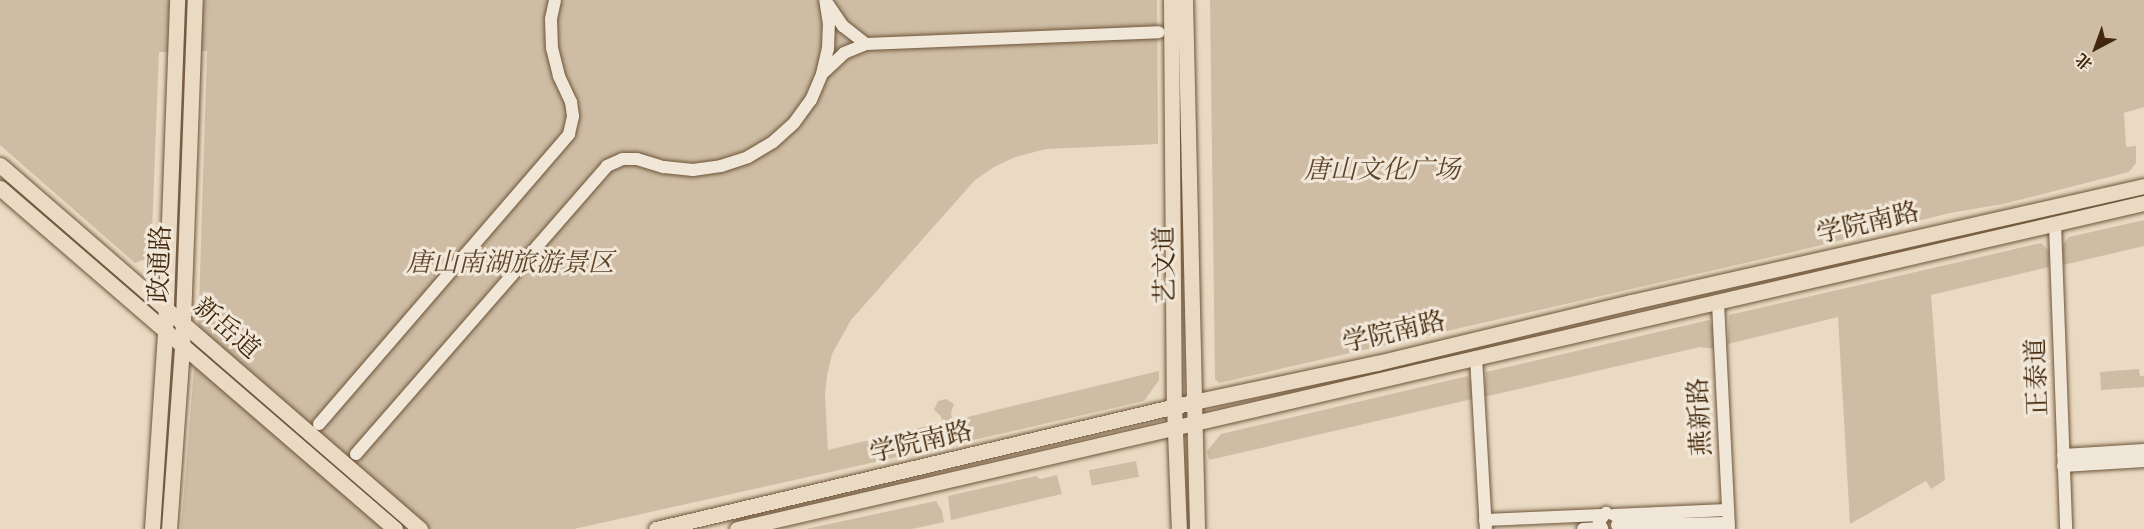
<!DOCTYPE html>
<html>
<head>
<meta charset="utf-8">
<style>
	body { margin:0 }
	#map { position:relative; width:2144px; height:529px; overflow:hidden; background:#eadac3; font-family:"IM FELL DW Pica","Noto Serif SC",serif }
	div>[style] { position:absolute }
	.green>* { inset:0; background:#cebca4; transform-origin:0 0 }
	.roads { filter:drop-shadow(0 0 2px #6d5438) drop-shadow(0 0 2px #6d5438) }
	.minor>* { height:12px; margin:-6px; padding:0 6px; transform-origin:6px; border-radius:6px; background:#f1e7d8 }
	.major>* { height:15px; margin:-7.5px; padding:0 7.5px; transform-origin:7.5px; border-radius:7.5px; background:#eadac3 }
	span { translate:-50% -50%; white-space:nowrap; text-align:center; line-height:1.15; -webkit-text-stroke:6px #f1e7d8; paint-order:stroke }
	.park-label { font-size:26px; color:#5f4529; font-style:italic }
	.street-label { font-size:26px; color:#43270a }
	.north { position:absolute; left:2066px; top:18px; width:60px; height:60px; -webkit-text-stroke:4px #f1e7d8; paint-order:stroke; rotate:221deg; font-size:16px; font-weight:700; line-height:24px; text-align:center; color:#43270a }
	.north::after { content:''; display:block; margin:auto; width:21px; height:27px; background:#43270a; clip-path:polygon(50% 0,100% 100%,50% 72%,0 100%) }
</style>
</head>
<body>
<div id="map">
	<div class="green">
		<i style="clip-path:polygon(0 0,1157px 0,1158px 144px,1046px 149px,1015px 157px,994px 167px,975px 180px,851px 320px,832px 354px,827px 375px,825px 396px,828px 450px,936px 424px,940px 443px,938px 448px,574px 529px,181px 529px,199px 305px,207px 51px,159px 52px,151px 257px,135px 263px,0 145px)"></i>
		<i style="clip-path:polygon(1210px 0,2144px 0,2144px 107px,2124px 113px,2126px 147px,2136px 146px,2136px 163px,2129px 172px,2003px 204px,1950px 213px,1793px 252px,1219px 383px,1215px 379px)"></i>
		<i style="clip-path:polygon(2144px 220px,2144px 246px,2063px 265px,2061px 247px,2069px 237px)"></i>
		<i style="clip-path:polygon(2041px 243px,2049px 251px,2049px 267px,1931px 295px,1945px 480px,1931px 489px,1926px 481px,1850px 524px,1838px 317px,1728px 344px,1729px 315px)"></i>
		<i style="clip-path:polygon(1709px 320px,1713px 329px,1714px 349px,1700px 347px,1484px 397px,1486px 372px)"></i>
		<i style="clip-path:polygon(2139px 369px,2140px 376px,2144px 376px,2144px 387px,2101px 390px,2100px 372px)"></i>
		<i style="clip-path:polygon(1159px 371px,1159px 380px,1144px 401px,969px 441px,964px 438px,959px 419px)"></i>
		<i style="clip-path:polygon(1468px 376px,1471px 382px,1472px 399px,1209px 460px,1207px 451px,1221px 434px)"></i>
		<i style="clip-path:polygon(946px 399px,954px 404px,951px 413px,956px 437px,952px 441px,946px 439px,941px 416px,934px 410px,938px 401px)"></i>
		<i style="left:1136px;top:461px;width:16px;height:48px;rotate:79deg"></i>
		<i style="clip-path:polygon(1057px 475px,1062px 494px,951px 520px,948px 496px,1036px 476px,1040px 479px)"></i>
		<i style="clip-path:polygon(936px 501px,942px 511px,944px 522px,912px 529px,806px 529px)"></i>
	</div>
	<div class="roads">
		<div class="minor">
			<i style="left:828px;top:4px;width:27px;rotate:56deg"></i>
			<i style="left:843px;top:26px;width:29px;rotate:38deg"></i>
			<i style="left:825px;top:71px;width:26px;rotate:-43deg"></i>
			<i style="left:844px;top:53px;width:24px;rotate:-22deg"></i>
			<i style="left:866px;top:44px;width:293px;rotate:-2.3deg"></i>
			<i style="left:2055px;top:224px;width:305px;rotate:87.9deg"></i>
			<i style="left:1718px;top:303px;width:226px;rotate:87.2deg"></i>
			<i style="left:1476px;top:357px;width:172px;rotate:86.7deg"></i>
			<i style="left:319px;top:424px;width:383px;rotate:-49.2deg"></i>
			<i style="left:569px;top:134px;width:18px;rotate:-77deg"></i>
			<i style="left:573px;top:116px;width:14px;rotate:-98deg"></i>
			<i style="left:571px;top:102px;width:29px;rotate:-115deg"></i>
			<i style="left:559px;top:76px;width:29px;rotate:-104deg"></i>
			<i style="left:552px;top:48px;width:29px;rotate:-92deg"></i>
			<i style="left:551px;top:19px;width:19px;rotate:-78deg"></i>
			<i style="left:356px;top:454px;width:382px;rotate:-48.9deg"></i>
			<i style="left:607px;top:166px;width:17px;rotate:-24deg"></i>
			<i style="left:623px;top:159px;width:14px"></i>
			<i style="left:637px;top:159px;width:28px;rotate:17deg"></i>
			<i style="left:664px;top:167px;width:29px;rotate:6deg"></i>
			<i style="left:693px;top:170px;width:28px;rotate:-8deg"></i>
			<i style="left:721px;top:166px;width:28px;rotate:-18deg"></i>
			<i style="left:748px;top:157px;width:29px;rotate:-31deg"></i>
			<i style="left:773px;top:142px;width:28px;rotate:-42deg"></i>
			<i style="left:794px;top:123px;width:29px;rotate:-54deg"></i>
			<i style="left:811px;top:100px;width:28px;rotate:-67deg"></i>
			<i style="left:822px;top:74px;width:26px;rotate:-77deg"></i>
			<i style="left:828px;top:49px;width:25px;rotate:-88deg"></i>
			<i style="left:829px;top:24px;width:24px;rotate:-99deg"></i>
			<i style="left:2063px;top:455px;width:81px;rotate:-3.5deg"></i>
			<i style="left:2063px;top:466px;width:81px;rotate:-3.5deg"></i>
			<i style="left:1614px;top:515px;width:113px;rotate:-2.5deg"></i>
			<i style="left:1485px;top:520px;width:116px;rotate:-2.5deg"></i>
			<i style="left:1617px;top:525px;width:111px;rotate:-1deg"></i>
			<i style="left:1583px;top:529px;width:19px;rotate:-3deg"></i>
			<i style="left:1602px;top:529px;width:9px;rotate:-111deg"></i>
			<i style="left:1599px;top:521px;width:11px;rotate:-49deg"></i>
		</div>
		<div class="major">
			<i style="left:1171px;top:0;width:407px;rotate:89.6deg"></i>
			<i style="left:1174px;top:407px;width:122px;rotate:87.7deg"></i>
			<i style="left:1185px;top:0;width:529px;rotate:88.7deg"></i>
			<i style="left:0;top:165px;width:556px;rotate:40.91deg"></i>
			<i style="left:0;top:188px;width:522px;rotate:40.8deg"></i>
			<i style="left:152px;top:529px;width:198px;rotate:-86.2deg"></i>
			<i style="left:165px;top:331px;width:331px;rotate:-87.9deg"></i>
			<i style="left:169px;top:529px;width:182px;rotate:-85.9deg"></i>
			<i style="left:182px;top:347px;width:347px;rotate:-87.9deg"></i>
			<i style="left:656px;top:529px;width:552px;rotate:-13.31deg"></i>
			<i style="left:1193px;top:402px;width:188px;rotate:-12deg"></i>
			<i style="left:1377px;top:363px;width:261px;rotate:-13.5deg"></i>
			<i style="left:1631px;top:302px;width:526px;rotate:-12.74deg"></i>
			<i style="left:737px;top:529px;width:1444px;rotate:-13.05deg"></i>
		</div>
	</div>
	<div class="park-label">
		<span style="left:1382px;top:171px">唐山文化广场</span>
		<span style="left:510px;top:264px">唐山南湖旅游景区</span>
	</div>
	<div class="street-label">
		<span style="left:1868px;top:224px;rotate:-13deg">学院南路</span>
		<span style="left:161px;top:264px;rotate:-88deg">政通路</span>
		<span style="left:1166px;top:265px;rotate:-91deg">艺文道</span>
		<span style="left:226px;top:329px;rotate:41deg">新岳道</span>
		<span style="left:1394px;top:333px;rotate:-13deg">学院南路</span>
		<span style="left:2038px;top:377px;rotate:-92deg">正泰道</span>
		<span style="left:1701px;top:417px;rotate:-93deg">燕新路</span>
		<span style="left:921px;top:443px;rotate:-13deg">学院南路</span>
	</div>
	<div class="north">北</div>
</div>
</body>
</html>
